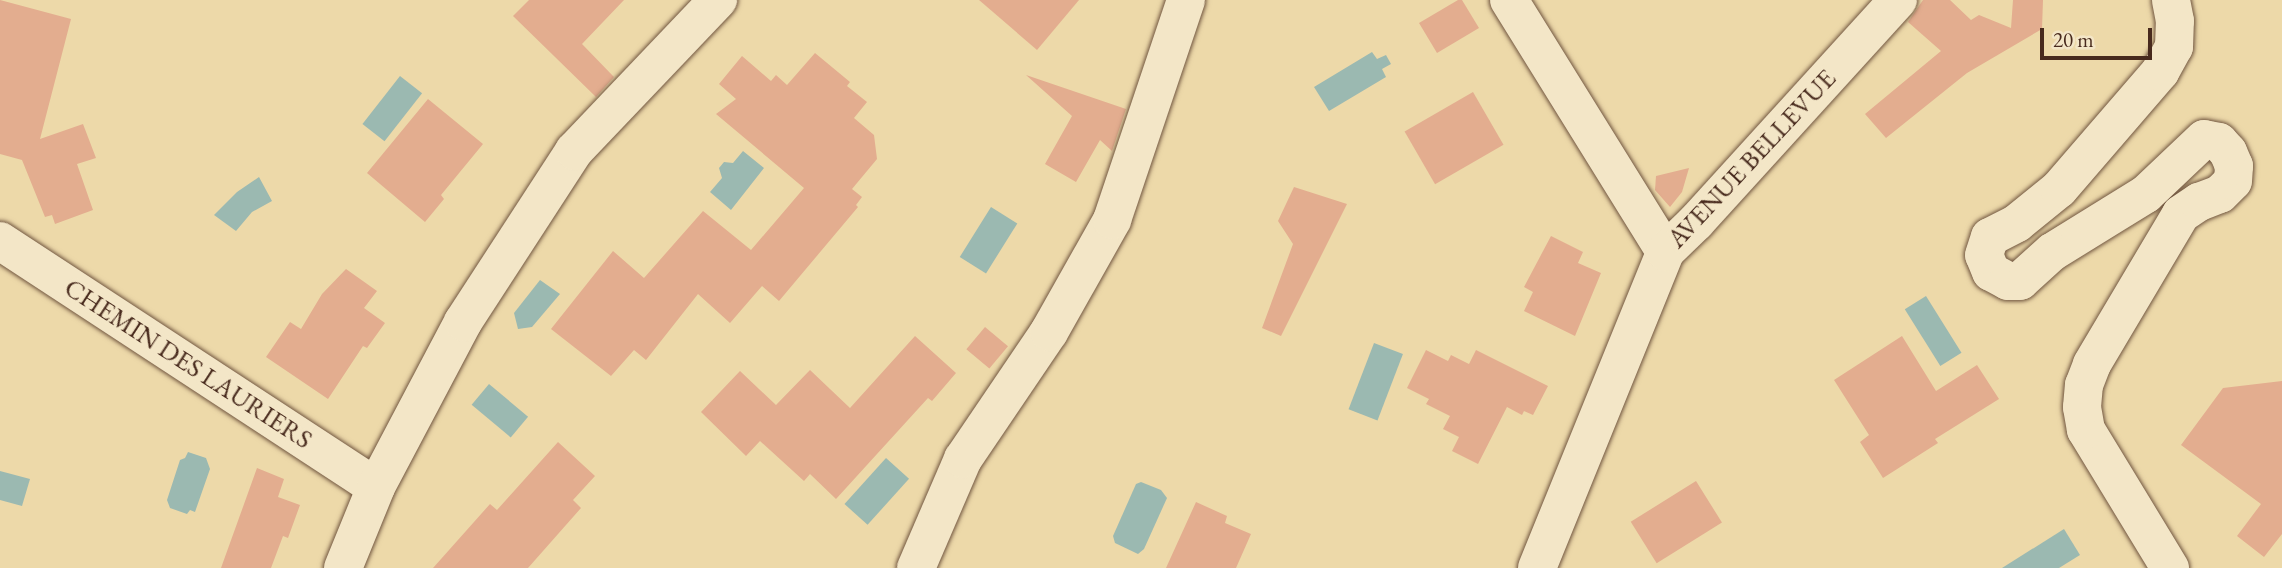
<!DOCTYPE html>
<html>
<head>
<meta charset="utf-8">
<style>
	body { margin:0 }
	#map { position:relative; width:2282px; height:568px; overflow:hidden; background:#edd9a9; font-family:"EB Garamond",serif }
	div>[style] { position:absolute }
	.water>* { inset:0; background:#9bb9b1; transform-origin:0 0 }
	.building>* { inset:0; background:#e3ad8f; transform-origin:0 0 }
	.roads { filter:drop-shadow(0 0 2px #715640) drop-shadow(0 0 2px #715640) }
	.street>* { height:38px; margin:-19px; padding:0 19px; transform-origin:19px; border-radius:19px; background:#f3e6c7 }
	span { translate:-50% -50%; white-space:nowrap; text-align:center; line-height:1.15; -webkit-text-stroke:7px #f3e6c7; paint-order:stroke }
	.street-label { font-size:26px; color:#482a1d }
	.scale { position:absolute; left:2040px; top:28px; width:112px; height:32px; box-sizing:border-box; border:4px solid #482a1d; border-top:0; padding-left:9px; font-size:21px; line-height:24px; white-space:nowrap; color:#482a1d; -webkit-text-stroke:5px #f3e6c7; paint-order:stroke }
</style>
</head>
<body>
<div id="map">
	<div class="water">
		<i style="clip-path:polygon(1372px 52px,1377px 59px,1386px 55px,1391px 64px,1382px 69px,1386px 77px,1329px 111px,1314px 87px)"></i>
		<i style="left:400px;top:76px;width:28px;height:61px;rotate:38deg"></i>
		<i style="clip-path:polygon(743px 151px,764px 168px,731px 210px,710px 192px,722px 178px,719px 168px,724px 162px,733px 163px)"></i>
		<i style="clip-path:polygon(259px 177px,272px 201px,252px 212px,236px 231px,214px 215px,237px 192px)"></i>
		<i style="left:991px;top:207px;width:31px;height:59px;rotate:32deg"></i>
		<i style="clip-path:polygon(540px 280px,560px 294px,532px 327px,518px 329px,514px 313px)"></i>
		<i style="left:1926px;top:296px;width:67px;height:25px;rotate:58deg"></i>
		<i style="left:1374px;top:343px;width:31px;height:71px;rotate:21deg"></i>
		<i style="left:489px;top:384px;width:51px;height:27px;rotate:40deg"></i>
		<i style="clip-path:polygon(188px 452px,206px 458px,210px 469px,195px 512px,190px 510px,187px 514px,170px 508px,167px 500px,180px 460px,185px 458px)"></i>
		<i style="left:886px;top:458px;width:31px;height:62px;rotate:42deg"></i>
		<i style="clip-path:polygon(0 471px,30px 479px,22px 506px,0 500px)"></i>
		<i style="clip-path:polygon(1141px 482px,1161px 490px,1167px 498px,1144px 549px,1138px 554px,1115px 543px,1113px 536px,1136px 484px)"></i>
		<i style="clip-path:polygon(2064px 529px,2080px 555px,2059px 568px,2002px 568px)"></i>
	</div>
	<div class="building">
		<i style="clip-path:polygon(0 0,71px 19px,40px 139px,83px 124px,96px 158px,77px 164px,93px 210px,55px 224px,52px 215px,45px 217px,22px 160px,0 154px)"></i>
		<i style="clip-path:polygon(529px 0,624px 0,582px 44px,614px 77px,596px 97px,513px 16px)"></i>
		<i style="clip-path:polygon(979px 0,1079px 0,1037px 50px)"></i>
		<i style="clip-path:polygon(1458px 0,1462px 0,1479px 28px,1437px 53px,1419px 23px)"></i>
		<i style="clip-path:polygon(1923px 0,1950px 0,1971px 20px,1979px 15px,2011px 28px,2013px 0,2043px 0,2042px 29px,1967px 73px,1886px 138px,1865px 114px,1941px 51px,1908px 22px)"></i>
		<i style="clip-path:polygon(815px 53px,850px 82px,847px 86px,867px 102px,854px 118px,874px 135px,877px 159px,852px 189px,862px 197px,856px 205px,858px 207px,779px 301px,762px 286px,730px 323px,698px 294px,646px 360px,634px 350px,611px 376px,551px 329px,613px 251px,644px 278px,703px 211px,751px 250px,804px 188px,716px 114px,736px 99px,719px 84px,742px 56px,771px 81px,776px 75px,787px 85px)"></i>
		<i style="clip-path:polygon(1026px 75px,1126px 109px,1112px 151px,1100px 140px,1076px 182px,1045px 164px,1072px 116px)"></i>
		<i style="left:1473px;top:92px;width:61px;height:79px;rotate:60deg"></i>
		<i style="clip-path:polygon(428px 99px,483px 144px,441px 195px,444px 199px,425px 222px,367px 173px)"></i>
		<i style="clip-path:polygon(1689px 168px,1682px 192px,1670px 207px,1655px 190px,1656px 176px)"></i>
		<i style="clip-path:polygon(1294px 187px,1347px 204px,1281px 336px,1262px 328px,1293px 244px,1278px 221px)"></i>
		<i style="clip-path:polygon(1551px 236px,1583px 252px,1578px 263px,1601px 273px,1575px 336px,1524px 311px,1533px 292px,1524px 287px)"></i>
		<i style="clip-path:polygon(346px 269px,377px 291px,364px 308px,385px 323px,367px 348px,363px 346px,328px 399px,266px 357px,290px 322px,301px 329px,322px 294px)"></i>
		<i style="left:985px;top:327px;width:30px;height:29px;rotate:40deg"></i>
		<i style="clip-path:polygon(915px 336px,956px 373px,932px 401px,928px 398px,836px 499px,810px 474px,804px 481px,760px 441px,746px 456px,701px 412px,740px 371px,776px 405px,810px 370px,850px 408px)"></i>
		<i style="clip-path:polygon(1902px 336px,1936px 391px,1977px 365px,1999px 399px,1935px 439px,1938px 443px,1883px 478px,1860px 442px,1869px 435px,1834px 380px)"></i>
		<i style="clip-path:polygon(1426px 350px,1448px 361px,1451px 355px,1469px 364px,1476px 350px,1548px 386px,1533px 415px,1524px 411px,1522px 415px,1507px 407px,1478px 464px,1452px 451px,1459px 437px,1443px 429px,1450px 416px,1426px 404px,1429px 399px,1407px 388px)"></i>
		<i style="clip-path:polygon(2282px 381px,2282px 534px,2264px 557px,2237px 536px,2261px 504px,2181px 445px,2223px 388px)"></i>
		<i style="clip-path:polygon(558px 442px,595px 476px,573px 500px,581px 508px,528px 568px,433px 568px,490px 504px,497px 510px)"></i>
		<i style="clip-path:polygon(257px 468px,284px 479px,278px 497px,300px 505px,288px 538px,283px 536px,271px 568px,221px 568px)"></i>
		<i style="left:1696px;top:481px;width:49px;height:77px;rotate:58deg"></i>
		<i style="clip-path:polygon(1196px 502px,1227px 516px,1225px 523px,1251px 534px,1236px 568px,1166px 568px)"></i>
	</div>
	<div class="roads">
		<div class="street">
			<i style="left:1509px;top:0;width:296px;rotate:58.2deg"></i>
			<i style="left:0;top:241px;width:449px;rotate:33.2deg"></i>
			<i style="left:343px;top:568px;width:87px;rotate:-67.8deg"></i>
			<i style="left:376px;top:487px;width:187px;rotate:-62.2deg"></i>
			<i style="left:463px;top:322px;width:204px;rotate:-57deg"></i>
			<i style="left:574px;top:151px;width:209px;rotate:-46.4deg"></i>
			<i style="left:916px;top:568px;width:119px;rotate:-66.7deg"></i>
			<i style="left:963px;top:459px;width:153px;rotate:-55.9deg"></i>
			<i style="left:1049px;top:332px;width:129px;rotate:-60.6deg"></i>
			<i style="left:1112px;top:220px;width:232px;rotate:-71.4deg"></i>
			<i style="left:1537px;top:568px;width:341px;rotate:-67.9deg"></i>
			<i style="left:1665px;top:252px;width:43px;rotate:-44.1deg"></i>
			<i style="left:1696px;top:222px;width:300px;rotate:-47.7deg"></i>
			<i style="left:2170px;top:568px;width:162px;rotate:-121.3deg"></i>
			<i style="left:2086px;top:430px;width:23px;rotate:-100deg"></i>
			<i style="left:2082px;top:407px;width:22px;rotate:-85deg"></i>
			<i style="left:2084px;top:385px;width:22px;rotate:-69deg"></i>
			<i style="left:2092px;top:364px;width:174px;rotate:-59.3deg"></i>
			<i style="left:2181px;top:214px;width:22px;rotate:-34deg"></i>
			<i style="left:2199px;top:202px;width:22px;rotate:-21deg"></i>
			<i style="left:2220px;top:194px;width:18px;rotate:-45deg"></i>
			<i style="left:2233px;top:181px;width:15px;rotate:-86deg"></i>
			<i style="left:2234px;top:166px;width:15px;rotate:-113deg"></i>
			<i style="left:2228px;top:152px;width:13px;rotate:-132deg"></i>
			<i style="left:2219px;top:142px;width:15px;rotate:-169deg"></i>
			<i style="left:2204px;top:139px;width:80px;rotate:136.5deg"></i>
			<i style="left:2146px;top:194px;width:110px;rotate:148.3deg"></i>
			<i style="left:2052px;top:252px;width:43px;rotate:137.8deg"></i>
			<i style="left:2020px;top:281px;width:12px;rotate:180deg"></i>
			<i style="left:2008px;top:281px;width:19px;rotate:-152deg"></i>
			<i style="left:1991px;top:272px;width:18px;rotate:-112deg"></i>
			<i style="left:1984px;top:255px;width:19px;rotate:-72deg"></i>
			<i style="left:1990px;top:237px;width:30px;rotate:-27deg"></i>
			<i style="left:2017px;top:223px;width:54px;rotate:-39deg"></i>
			<i style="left:2059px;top:189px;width:155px;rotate:-49.2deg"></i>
			<i style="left:2160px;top:72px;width:29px;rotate:-61deg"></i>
			<i style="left:2174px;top:47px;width:26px;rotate:-88deg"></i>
			<i style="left:2175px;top:21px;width:21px;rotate:-101deg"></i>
		</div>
	</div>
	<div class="street-label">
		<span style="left:1752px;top:159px;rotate:-47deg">AVENUE BELLEVUE</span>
		<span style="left:188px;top:364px;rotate:33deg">CHEMIN DES LAURIERS</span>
	</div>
	<div class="scale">20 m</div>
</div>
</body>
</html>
